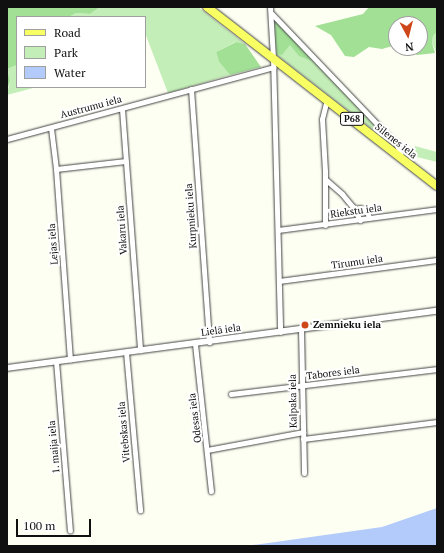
<!DOCTYPE html>
<html>
<head>
<meta charset="utf-8">
<style>
	body { margin:0 }
	#map { position:relative; width:444px; height:553px; overflow:hidden; background:#fefff3; font-family:"PT Serif",serif }
	div>[style] { position:absolute }
	.green>* { inset:0; background:#c4eeb8 }
	.forest>* { inset:0; background:#a2e096 }
	.water>* { inset:0; background:#b3cbfb }
	.roads { filter:drop-shadow(0 0 1px #434343) drop-shadow(0 0 1px #434343) }
	.minor>* { height:5px; margin:-2.5px; padding:0 2.5px; transform-origin:2.5px; border-radius:2.5px; background:#fff }
	.tertiary>* { height:6px; margin:-3px; padding:0 3px; transform-origin:3px; border-radius:3px; background:#fff }
	.primary>* { height:8px; margin:-4px; padding:0 4px; transform-origin:4px; border-radius:4px; background:#f7ff63 }
	.dots>* { width:11px; height:11px; translate:-50% -50%; box-sizing:border-box; border:2px solid #fff; border-radius:50% }
	span { translate:-50% -50%; white-space:nowrap; text-align:center; line-height:1.15; -webkit-text-stroke:4px #fff; paint-order:stroke }
	.shield-label span { padding:1px 3px; background:#fff; border:1px solid; border-radius:3px; -webkit-text-stroke-width:0 }
	.shield-label { font-size:9px; color:#101010; font-weight:700 }
	.street-label { font-size:10px; color:#101010 }
	.poi-label { font-size:10px; color:#101010; font-weight:700 }
	.left { translate:0 -50%; text-align:left }
	.frame { position:absolute; inset:0; border:8px solid #101010; pointer-events:none }
	.legend { position:absolute; left:16px; top:16px; width:130px; height:72px; box-sizing:border-box; background:#fff; border:1px solid #9f9f9f; margin:0; padding:5px 7px; list-style:none; font-size:12px; color:#101010 }
	.legend li { display:flex; align-items:center; gap:8px; height:20px }
	.legend b { width:20px; border:1px solid #9f9f9f }
	.north { position:absolute; left:388px; top:16px; width:40px; height:40px; box-sizing:border-box; background:#fff; border:1px solid #9f9f9f; border-radius:50%; rotate:173deg; font-size:11px; font-weight:700; line-height:16px; text-align:center; color:#101010 }
	.north::after { content:''; display:block; margin:auto; width:14px; height:18px; background:#ce471b; clip-path:polygon(50% 0,100% 100%,50% 72%,0 100%) }
	.scale { position:absolute; left:16px; top:519px; width:75px; height:18px; box-sizing:border-box; border:2px solid #101010; border-top:0; padding-left:5px; font-size:12px; line-height:14px; white-space:nowrap; color:#101010; -webkit-text-stroke:3px #fff; paint-order:stroke }
</style>
</head>
<body>
<div id="map">
	<div class="green">
		<i style="clip-path:polygon(100px 7px,198px 7px,245px 44px,235px 42px,216px 52px,219px 62px,230px 75px,168px 93px,145px 33px,145px 17px,69px 17px,76px 13px,90px 14px)"></i>
		<i style="clip-path:polygon(274px 20px,284px 29px,393px 145px,277px 55px,275px 53px)"></i>
		<i style="clip-path:polygon(437px 32px,437px 54px,432px 43px,433px 36px)"></i>
		<i style="clip-path:polygon(17px 65px,17px 87px,37px 87px,7px 95px,10px 81px,7px 69px)"></i>
		<i style="clip-path:polygon(415px 146px,437px 152px,437px 162px,413px 156px,412px 153px)"></i>
	</div>
	<div class="forest">
		<i style="clip-path:polygon(7px 7px,100px 7px,90px 14px,76px 13px,69px 17px,17px 17px,17px 65px,7px 69px,10px 81px,7px 90px)"></i>
		<i style="clip-path:polygon(369px 7px,437px 7px,437px 32px,433px 36px,432px 43px,435px 53px,417px 55px,403px 48px,420px 48px,420px 24px,396px 24px,396px 45px,382px 49px,369px 47px,354px 57px,345px 56px,331px 35px,315px 26px,363px 14px)"></i>
		<i style="clip-path:polygon(275px 21px,312px 61px,299px 56px,290px 45px,282px 55px,277px 54px)"></i>
		<i style="clip-path:polygon(236px 42px,245px 44px,261px 67px,230px 75px,219px 62px,216px 52px)"></i>
	</div>
	<div class="water">
		<i style="clip-path:polygon(437px 508px,437px 546px,246px 546px,382px 527px)"></i>
	</div>
	<div class="roads">
		<div class="minor">
			<i style="left:270px;top:7px;width:51px;rotate:86.6deg"></i>
			<i style="left:273px;top:58px;width:274px;rotate:88.5deg"></i>
			<i style="left:272px;top:14px;width:181px;rotate:46.3deg"></i>
			<i style="left:397px;top:145px;width:12px;rotate:70deg"></i>
			<i style="left:191px;top:89px;width:254px;rotate:85.9deg"></i>
			<i style="left:122px;top:109px;width:242px;rotate:85.7deg"></i>
			<i style="left:51px;top:128px;width:41px;rotate:83deg"></i>
			<i style="left:56px;top:169px;width:191px;rotate:85.8deg"></i>
			<i style="left:7px;top:139px;width:276px;rotate:-15.1deg"></i>
			<i style="left:56px;top:169px;width:70px;rotate:-6.5deg"></i>
			<i style="left:325px;top:179px;width:23px;rotate:41deg"></i>
			<i style="left:342px;top:194px;width:17px;rotate:50deg"></i>
			<i style="left:353px;top:207px;width:15px;rotate:62deg"></i>
			<i style="left:355px;top:209px;width:5px;rotate:-11deg"></i>
			<i style="left:360px;top:208px;width:8px;rotate:23deg"></i>
			<i style="left:367px;top:211px;width:7px;rotate:74deg"></i>
			<i style="left:325px;top:225px;width:54px;rotate:-90deg"></i>
			<i style="left:325px;top:171px;width:52px;rotate:-93.3deg"></i>
			<i style="left:322px;top:119px;width:21px;rotate:-76deg"></i>
			<i style="left:278px;top:230px;width:160px;rotate:-7.5deg"></i>
			<i style="left:279px;top:281px;width:159px;rotate:-7.6deg"></i>
			<i style="left:301px;top:329px;width:144px;rotate:88.8deg"></i>
			<i style="left:195px;top:344px;width:148px;rotate:83.8deg"></i>
			<i style="left:126px;top:352px;width:159px;rotate:84.9deg"></i>
			<i style="left:56px;top:361px;width:170px;rotate:85.3deg"></i>
			<i style="left:231px;top:394px;width:208px;rotate:-6.9deg"></i>
			<i style="left:303px;top:439px;width:135px;rotate:-7.2deg"></i>
			<i style="left:207px;top:450px;width:98px;rotate:-10.6deg"></i>
		</div>
		<div class="tertiary">
			<i style="left:7px;top:368px;width:434px;rotate:-7.6deg"></i>
		</div>
		<div class="primary">
			<i style="left:207px;top:7px;width:291px;rotate:37.9deg"></i>
		</div>
	</div>
	<div class="dots">
		<i style="left:305px;top:325px;background:#ce471b"></i>
	</div>
	<div class="shield-label">
		<span style="left:352px;top:119px">P68</span>
	</div>
	<div class="street-label">
		<span style="left:91px;top:107px;rotate:-15deg">Austrumu iela</span>
		<span style="left:396px;top:141px;rotate:38deg">Silenes iela</span>
		<span style="left:356px;top:211px;rotate:-8deg">Riekstu iela</span>
		<span style="left:191px;top:216px;rotate:-94deg">Kurpnieku iela</span>
		<span style="left:122px;top:230px;rotate:-94deg">Vakaru iela</span>
		<span style="left:53px;top:244px;rotate:-94deg">Lejas iela</span>
		<span style="left:357px;top:262px;rotate:-8deg">Tīrumu iela</span>
		<span style="left:221px;top:330px;rotate:-8deg">Lielā iela</span>
		<span style="left:333px;top:373px;rotate:-7deg">Tabores iela</span>
		<span style="left:293px;top:401px;rotate:-91deg">Kalpaka iela</span>
		<span style="left:195px;top:418px;rotate:-97deg">Odesas iela</span>
		<span style="left:124px;top:432px;rotate:-95deg">Vitebskas iela</span>
		<span style="left:54px;top:447px;rotate:-95deg">1. maija iela</span>
	</div>
	<div class="poi-label">
		<span class="left" style="left:313px;top:325px">Zemnieku iela</span>
	</div>
	<div class="frame"></div>
	<ul class="legend">
	<li><b style="height:5px;background:#f7ff63"></b>Road</li>
	<li><b style="height:11px;background:#c4eeb8"></b>Park</li>
	<li><b style="height:11px;background:#b3cbfb"></b>Water</li>
	</ul>
	<div class="north">N</div>
	<div class="scale">100 m</div>
</div>
</body>
</html>
